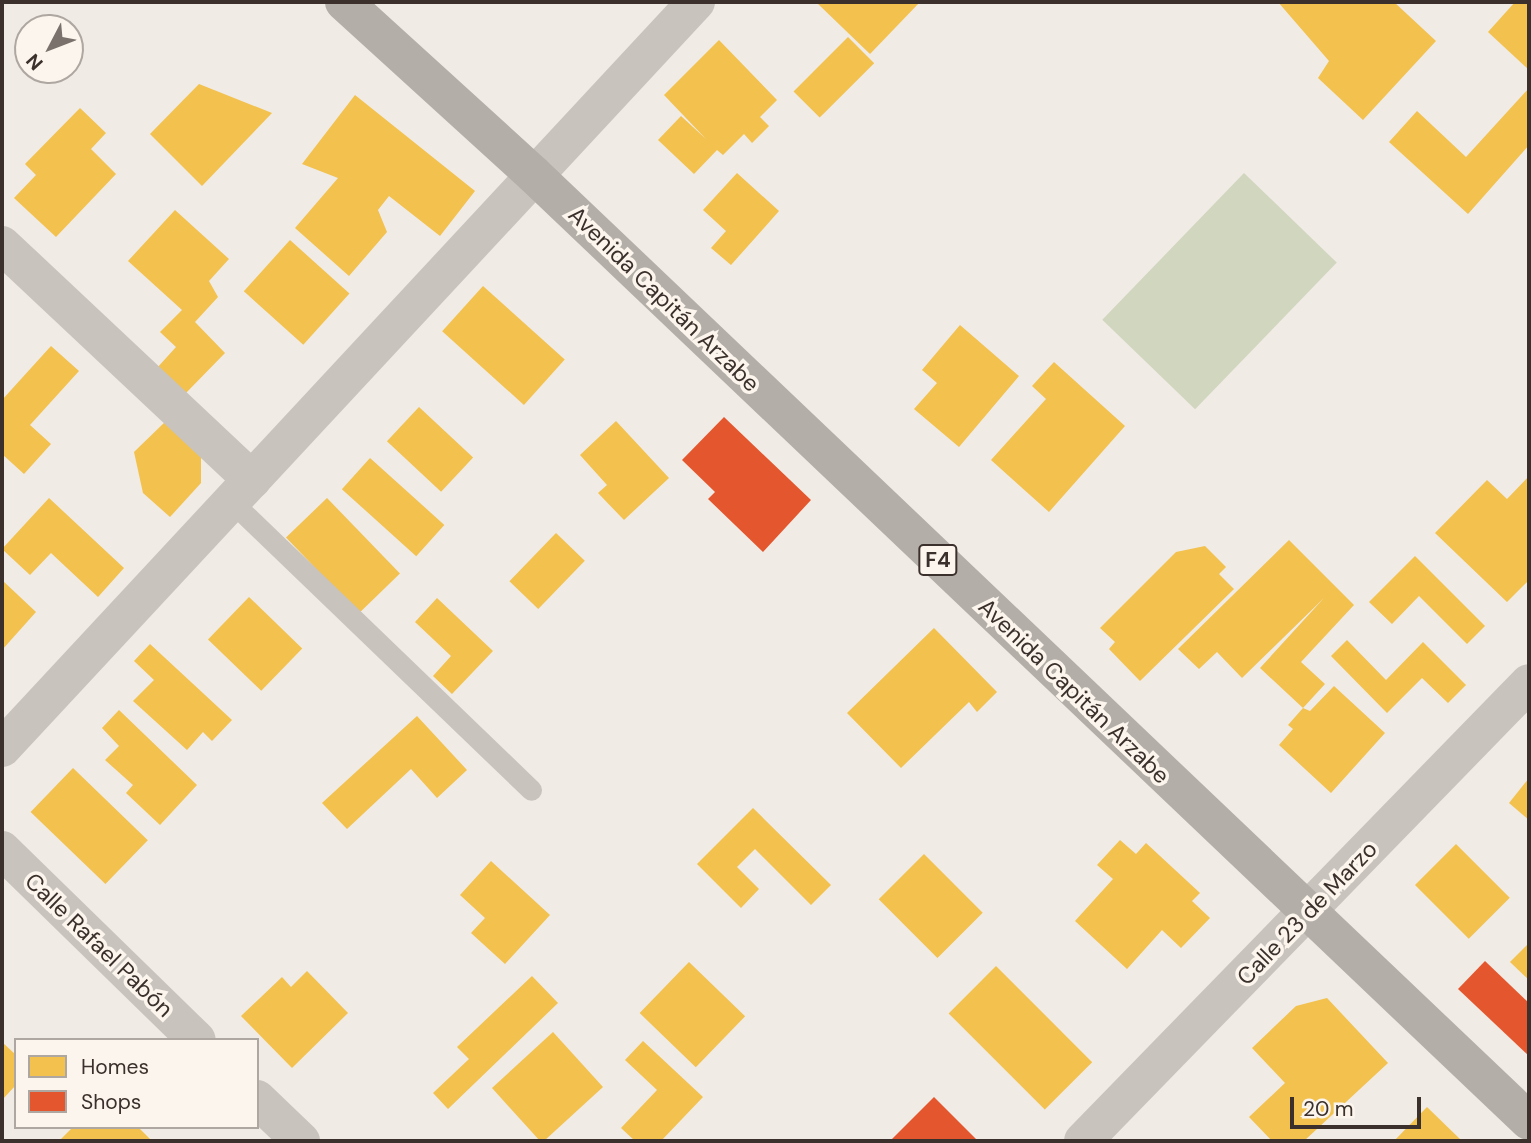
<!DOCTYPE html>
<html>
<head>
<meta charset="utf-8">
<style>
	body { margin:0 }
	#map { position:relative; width:1531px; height:1143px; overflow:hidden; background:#f0ebe5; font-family:"DM Sans",sans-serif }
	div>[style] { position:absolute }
	.green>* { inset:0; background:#d1d6bf; transform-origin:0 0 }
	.homes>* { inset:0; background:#f2c14e; transform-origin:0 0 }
	.shops>* { inset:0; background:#e4572e }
	.service>* { height:21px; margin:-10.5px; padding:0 10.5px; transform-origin:10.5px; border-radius:10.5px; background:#c9c3be }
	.minor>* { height:38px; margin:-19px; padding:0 19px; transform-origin:19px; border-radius:19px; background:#c9c3be }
	.trunk>* { height:38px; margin:-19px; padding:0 19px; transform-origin:19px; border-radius:19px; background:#b4aea8 }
	span { translate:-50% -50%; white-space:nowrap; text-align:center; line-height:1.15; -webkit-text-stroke:7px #fbf5ee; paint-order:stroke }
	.shield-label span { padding:2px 5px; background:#fbf5ee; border:2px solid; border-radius:5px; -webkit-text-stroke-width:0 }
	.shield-label { font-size:21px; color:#3b302b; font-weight:700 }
	.street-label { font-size:23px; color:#3b302b }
	.frame { position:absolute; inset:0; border:4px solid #3b302b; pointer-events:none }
	.legend { position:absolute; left:14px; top:1038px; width:245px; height:91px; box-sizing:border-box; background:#fbf5ee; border:2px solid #aea6a0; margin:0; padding:9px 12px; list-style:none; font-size:21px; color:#3b302b }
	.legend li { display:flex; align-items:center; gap:14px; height:35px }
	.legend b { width:35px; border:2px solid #aea6a0 }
	.north { position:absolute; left:14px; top:14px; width:70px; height:70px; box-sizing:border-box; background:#fbf5ee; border:2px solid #aea6a0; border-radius:50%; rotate:228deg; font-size:19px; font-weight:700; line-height:28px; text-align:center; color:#3b302b }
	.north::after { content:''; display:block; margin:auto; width:24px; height:32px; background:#7a716c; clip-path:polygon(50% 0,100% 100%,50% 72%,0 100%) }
	.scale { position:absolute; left:1290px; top:1097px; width:131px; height:32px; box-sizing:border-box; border:4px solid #3b302b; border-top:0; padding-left:9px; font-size:21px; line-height:24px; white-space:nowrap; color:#3b302b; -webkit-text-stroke:5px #fbf5ee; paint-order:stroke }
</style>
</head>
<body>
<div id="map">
	<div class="green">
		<i style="left:1244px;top:173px;width:129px;height:204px;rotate:44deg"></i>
	</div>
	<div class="homes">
		<i style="clip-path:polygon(816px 2px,920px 2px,870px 54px)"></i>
		<i style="clip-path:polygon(1278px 2px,1394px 2px,1436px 41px,1363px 120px,1318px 78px,1329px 61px)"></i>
		<i style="clip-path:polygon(1515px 2px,1529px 2px,1529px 70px,1488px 32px)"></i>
		<i style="left:848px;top:37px;width:37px;height:77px;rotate:45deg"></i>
		<i style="clip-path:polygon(719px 40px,777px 100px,760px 117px,769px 126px,752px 143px,744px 134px,723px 155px,717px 150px,694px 174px,658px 140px,681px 116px,706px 139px,664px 95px)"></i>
		<i style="clip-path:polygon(199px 84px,272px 113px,202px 186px,150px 134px)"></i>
		<i style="clip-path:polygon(1529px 88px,1529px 145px,1468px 214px,1389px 142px,1417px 111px,1466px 157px)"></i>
		<i style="clip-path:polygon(355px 95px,475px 191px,440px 236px,389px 196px,378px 210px,387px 232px,349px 276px,295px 228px,338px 178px,302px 164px)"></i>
		<i style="clip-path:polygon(80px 108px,106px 133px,91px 149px,116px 174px,56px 237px,14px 198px,36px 175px,25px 164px)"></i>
		<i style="clip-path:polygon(737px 173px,779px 211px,731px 265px,711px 248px,726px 231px,703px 210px)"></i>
		<i style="clip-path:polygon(175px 210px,229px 259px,209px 281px,218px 297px,195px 322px,225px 353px,184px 395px,157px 368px,176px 347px,160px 332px,182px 310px,128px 261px)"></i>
		<i style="left:290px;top:240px;width:80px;height:69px;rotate:42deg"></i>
		<i style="left:483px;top:286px;width:110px;height:61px;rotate:42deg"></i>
		<i style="clip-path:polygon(960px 325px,1019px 376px,959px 447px,914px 409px,937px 383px,922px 370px)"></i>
		<i style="clip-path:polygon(51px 346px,79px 371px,30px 425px,51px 444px,24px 474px,2px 454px,2px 400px)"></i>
		<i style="clip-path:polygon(1054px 362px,1125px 426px,1049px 512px,991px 460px,1046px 399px,1032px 386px)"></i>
		<i style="left:419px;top:407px;width:74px;height:47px;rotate:43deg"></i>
		<i style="clip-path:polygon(168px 419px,201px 451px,201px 483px,170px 517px,143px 493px,134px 452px)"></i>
		<i style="clip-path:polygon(616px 421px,669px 478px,624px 520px,598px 493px,607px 485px,580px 455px)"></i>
		<i style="left:370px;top:458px;width:100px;height:42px;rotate:42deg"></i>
		<i style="clip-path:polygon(1529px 476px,1529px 580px,1507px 602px,1435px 533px,1487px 480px,1507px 499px)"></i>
		<i style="clip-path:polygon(49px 498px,124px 568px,98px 597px,51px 553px,30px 575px,2px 549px)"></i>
		<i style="left:327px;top:498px;width:105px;height:57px;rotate:46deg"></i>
		<i style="left:556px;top:533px;width:40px;height:67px;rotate:44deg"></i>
		<i style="clip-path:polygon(1289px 540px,1354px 605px,1301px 662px,1325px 684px,1303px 708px,1260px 668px,1324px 598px,1242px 678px,1217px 652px,1199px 669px,1178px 649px)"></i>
		<i style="clip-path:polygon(1205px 546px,1226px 567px,1219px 574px,1234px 589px,1140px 681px,1109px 649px,1115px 642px,1100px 628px,1176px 552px)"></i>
		<i style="clip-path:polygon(1415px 556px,1485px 626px,1467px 644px,1419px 596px,1392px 624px,1369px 602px)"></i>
		<i style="clip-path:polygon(2px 580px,36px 612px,2px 650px)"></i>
		<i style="left:249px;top:597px;width:74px;height:59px;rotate:44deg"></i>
		<i style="clip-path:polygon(437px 598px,493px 651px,452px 694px,433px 676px,451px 656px,415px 622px)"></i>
		<i style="clip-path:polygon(934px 628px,997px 692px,977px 712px,969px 702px,901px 768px,847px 713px)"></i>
		<i style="clip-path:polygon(1347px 640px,1386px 680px,1423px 642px,1466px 685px,1448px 703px,1422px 678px,1387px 713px,1331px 656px)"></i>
		<i style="clip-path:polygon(150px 644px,232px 720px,212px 741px,203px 732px,187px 750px,133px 701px,154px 680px,134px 661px)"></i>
		<i style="clip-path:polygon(1334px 686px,1385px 733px,1331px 793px,1279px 745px,1293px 729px,1288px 725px,1303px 708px,1310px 711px)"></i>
		<i style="clip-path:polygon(119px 710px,197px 785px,160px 825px,126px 793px,133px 785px,105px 760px,119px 746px,102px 728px)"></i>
		<i style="clip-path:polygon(417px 716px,467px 770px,437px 798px,411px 769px,347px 829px,322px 803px)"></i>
		<i style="left:73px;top:768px;width:104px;height:61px;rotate:44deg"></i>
		<i style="clip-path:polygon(1529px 778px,1529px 820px,1509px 803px)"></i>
		<i style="clip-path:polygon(753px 808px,831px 885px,811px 905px,755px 849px,737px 867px,759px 889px,741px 908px,697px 864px)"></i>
		<i style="clip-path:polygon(1120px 840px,1136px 854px,1146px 843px,1200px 893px,1192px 901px,1210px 918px,1181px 948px,1162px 930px,1127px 969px,1075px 921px,1113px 879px,1097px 865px)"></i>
		<i style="left:1456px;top:844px;width:76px;height:58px;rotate:45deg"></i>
		<i style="left:924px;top:854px;width:83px;height:64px;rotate:45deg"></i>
		<i style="clip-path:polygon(491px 861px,550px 915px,505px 964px,471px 933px,485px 918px,460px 895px)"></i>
		<i style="clip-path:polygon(1529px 943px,1529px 980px,1510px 962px)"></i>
		<i style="left:689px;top:962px;width:78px;height:71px;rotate:44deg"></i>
		<i style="left:996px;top:966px;width:136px;height:67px;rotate:45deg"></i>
		<i style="clip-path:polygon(307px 971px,348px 1013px,292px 1068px,241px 1016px,282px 977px,291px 987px)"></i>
		<i style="clip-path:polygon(532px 976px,558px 1003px,448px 1109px,433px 1093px,469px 1059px,457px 1047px)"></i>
		<i style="clip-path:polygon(1327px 998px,1388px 1063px,1304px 1141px,1272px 1141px,1249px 1117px,1285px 1083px,1252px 1048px,1296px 1006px)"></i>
		<i style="clip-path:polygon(553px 1032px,603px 1087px,544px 1141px,540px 1141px,492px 1088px)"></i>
		<i style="clip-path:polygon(643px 1041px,703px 1097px,661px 1141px,635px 1141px,621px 1128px,657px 1090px,625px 1060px)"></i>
		<i style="clip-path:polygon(2px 1042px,16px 1055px,16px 1085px,2px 1100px)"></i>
		<i style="clip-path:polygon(1427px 1107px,1462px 1141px,1394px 1141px)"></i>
		<i style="clip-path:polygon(73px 1127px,138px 1127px,152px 1141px,59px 1141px)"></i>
	</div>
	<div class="shops">
		<i style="clip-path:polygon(724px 417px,811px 500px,763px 552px,708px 499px,715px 492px,682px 460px)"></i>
		<i style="clip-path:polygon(1485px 961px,1529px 1003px,1529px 1056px,1458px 989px)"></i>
		<i style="clip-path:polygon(934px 1097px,978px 1141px,892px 1139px)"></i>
	</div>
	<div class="service">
		<i style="left:232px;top:502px;width:415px;rotate:43.9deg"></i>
	</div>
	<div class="minor">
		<i style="left:2px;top:245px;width:343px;rotate:43.2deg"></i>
		<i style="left:2px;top:748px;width:1019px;rotate:-47.07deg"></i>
		<i style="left:2px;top:850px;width:272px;rotate:44.3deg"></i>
		<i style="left:257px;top:1099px;width:61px;rotate:43.7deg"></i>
		<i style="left:1083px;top:1141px;width:639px;rotate:-45.76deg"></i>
	</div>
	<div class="trunk">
		<i style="left:344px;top:2px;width:256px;rotate:42.3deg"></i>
		<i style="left:533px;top:174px;width:1374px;rotate:43.56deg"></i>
	</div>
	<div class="shield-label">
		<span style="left:938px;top:560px">F4</span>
	</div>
	<div class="street-label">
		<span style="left:664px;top:299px;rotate:44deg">Avenida Capitán Arzabe</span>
		<span style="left:1074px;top:691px;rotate:44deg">Avenida Capitán Arzabe</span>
		<span style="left:1307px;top:913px;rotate:-46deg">Calle 23 de Marzo</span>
		<span style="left:99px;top:945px;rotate:44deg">Calle Rafael Pabón</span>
	</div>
	<div class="frame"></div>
	<ul class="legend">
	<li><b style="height:19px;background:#f2c14e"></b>Homes</li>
	<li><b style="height:19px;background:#e4572e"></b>Shops</li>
	</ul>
	<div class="north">N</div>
	<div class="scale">20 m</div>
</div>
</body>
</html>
